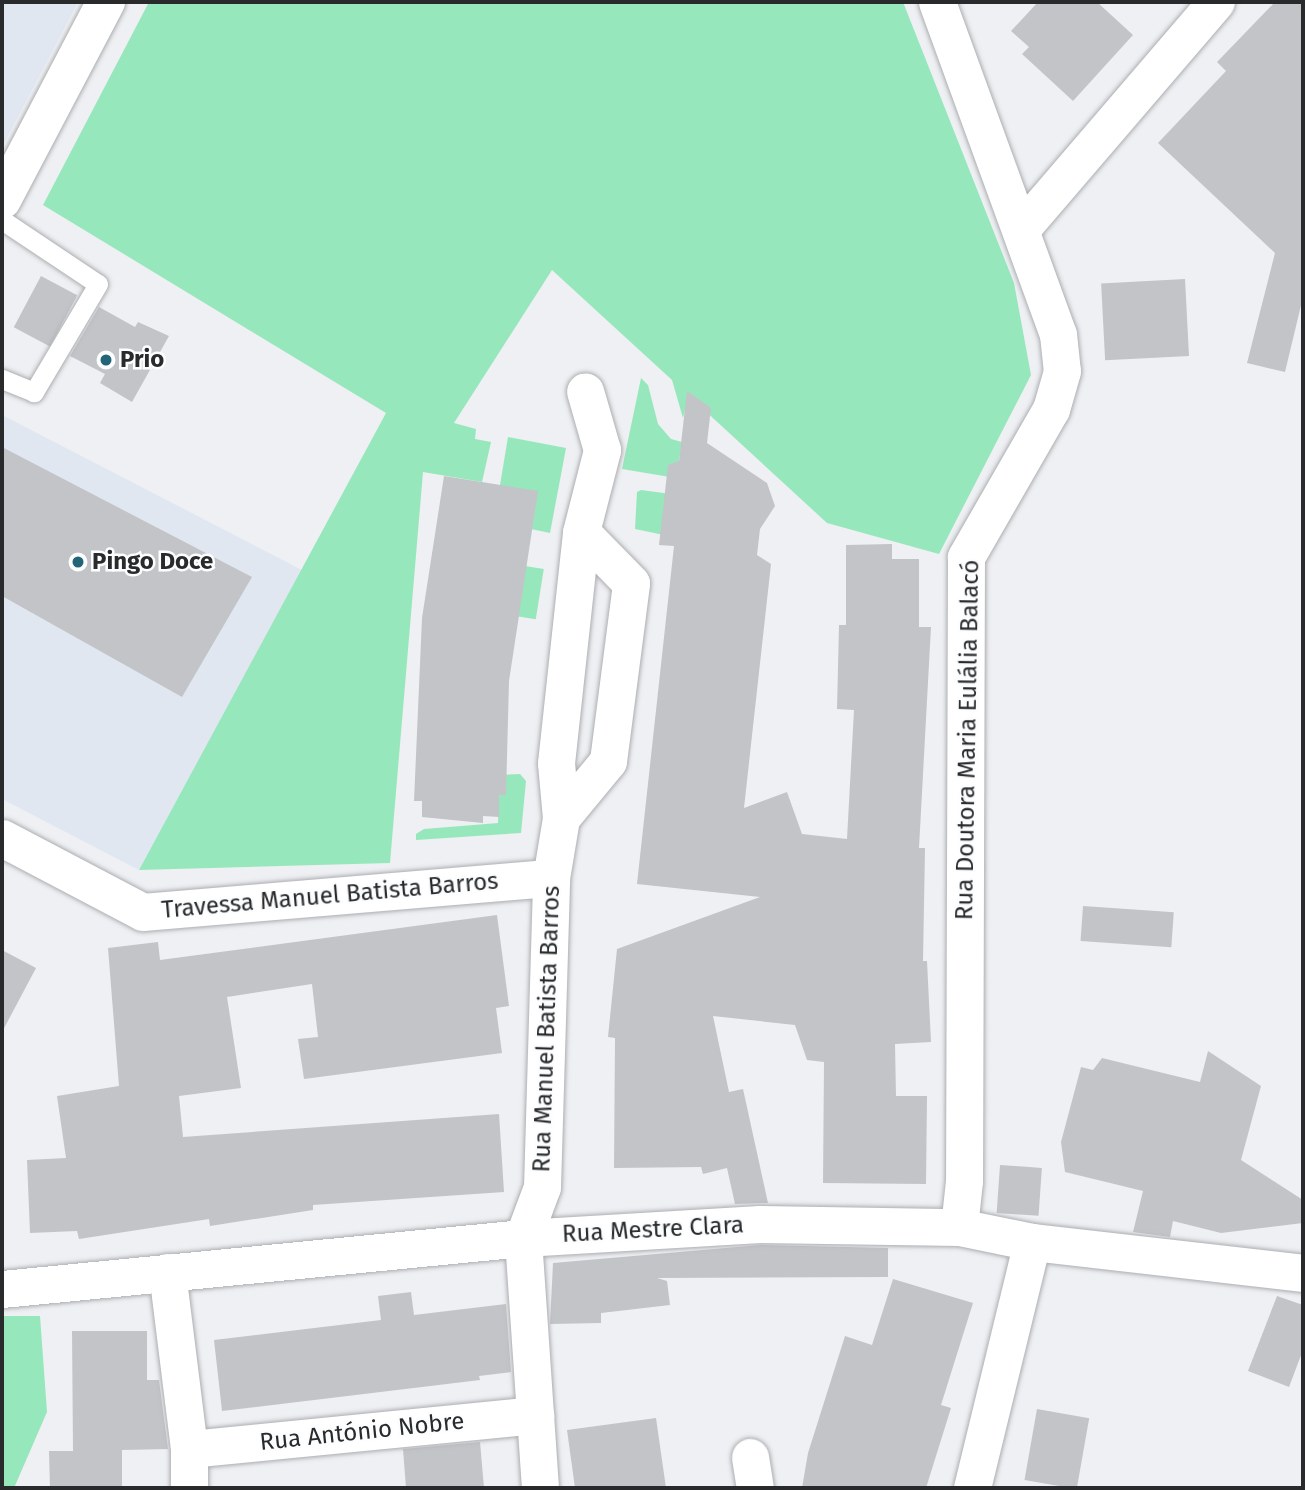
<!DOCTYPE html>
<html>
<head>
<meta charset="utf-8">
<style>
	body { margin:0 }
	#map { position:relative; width:1305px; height:1490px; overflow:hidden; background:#eef0f3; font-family:"Fira Sans",sans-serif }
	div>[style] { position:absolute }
	.built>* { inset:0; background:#e1e7f1 }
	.green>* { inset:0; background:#97e7bc; transform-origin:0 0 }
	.building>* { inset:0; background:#c2c4c8; transform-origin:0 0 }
	.roads { filter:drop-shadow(0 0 2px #acaeb1) drop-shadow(0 0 2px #acaeb1) }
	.lane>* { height:19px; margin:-9.5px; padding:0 9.5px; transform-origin:9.5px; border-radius:9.5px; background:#fff }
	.street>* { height:37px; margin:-18.5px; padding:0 18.5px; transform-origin:18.5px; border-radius:18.5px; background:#fff }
	.secondary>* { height:38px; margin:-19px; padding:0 19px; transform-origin:19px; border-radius:19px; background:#fff }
	.dots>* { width:19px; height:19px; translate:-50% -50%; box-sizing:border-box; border:4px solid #fcfdfe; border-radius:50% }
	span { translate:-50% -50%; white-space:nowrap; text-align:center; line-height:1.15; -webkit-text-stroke:5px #fcfdfe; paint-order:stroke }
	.poi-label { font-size:24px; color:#292a2b; font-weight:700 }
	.left { translate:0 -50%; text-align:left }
	.street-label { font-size:24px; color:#292a2b }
	.frame { position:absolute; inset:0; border:4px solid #292a2b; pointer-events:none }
</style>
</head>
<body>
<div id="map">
	<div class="built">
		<i style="clip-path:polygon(2px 2px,78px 2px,2px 147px)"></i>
		<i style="clip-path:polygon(2px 415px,302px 570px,139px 870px,2px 799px)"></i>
	</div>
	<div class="green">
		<i style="clip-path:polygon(149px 2px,903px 2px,1014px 283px,1031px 375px,939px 554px,827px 523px,689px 396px,683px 418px,672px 380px,552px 270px,454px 423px,476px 429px,475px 439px,491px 442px,482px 482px,423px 472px,390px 863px,139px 870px,386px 413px,43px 205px)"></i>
		<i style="clip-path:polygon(641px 378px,648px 385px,658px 424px,671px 439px,682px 442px,676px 478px,622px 469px)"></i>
		<i style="clip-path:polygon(508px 437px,566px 448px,550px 533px,531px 529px,500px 485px)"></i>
		<i style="clip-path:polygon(641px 490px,671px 494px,664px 535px,635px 529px,637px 492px)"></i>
		<i style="left:525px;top:566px;width:19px;height:51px;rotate:9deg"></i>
		<i style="clip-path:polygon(500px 775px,520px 774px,526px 781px,521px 833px,416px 840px,416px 834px,424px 829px,498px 823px)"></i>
		<i style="clip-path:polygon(2px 1316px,40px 1316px,47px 1412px,14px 1488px,2px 1488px)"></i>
	</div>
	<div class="building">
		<i style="clip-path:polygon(1038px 2px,1097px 2px,1133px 35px,1073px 101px,1022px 54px,1029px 47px,1011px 31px)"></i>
		<i style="clip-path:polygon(1275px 2px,1303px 2px,1303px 297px,1285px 372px,1247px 363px,1275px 253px,1158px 143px,1226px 71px,1217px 62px)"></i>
		<i style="left:41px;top:276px;width:41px;height:58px;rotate:28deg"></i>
		<i style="left:1185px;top:279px;width:77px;height:84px;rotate:87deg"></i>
		<i style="clip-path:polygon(99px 307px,135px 327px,138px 322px,169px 336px,132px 402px,100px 383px,105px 374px,70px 356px)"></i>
		<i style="clip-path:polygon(687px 391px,711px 408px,707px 443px,767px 483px,775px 506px,760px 529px,757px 555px,771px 564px,744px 808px,787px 792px,802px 834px,847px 839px,854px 710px,837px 709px,839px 625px,846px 625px,846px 545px,892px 544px,892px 559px,919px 559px,919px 627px,931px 627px,919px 848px,925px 848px,923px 961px,927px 961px,931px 1042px,895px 1044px,896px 1096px,927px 1096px,926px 1184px,823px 1183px,824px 1062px,807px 1060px,795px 1025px,713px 1016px,729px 1092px,743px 1089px,768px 1203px,735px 1204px,727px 1168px,703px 1174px,701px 1167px,614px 1168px,615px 1038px,608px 1037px,617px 949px,760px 897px,637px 884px,674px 546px,659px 545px,668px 465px,679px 461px)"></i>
		<i style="clip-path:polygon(2px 447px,252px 577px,182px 697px,2px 596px)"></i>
		<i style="clip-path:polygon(444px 476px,538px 491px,509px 681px,506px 795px,499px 795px,499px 817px,483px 816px,483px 823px,422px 817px,422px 801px,414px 801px,422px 618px)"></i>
		<i style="left:1083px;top:906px;width:91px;height:35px;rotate:4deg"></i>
		<i style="clip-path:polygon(497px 915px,509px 1006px,496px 1008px,502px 1053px,304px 1079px,298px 1039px,318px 1037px,312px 984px,227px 997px,241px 1088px,179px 1096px,183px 1137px,499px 1114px,504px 1192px,313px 1205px,313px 1210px,210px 1226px,209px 1219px,79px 1239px,77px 1231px,30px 1233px,27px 1160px,66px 1158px,57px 1096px,119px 1086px,108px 948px,158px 942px,160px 960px)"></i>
		<i style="clip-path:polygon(2px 950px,36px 968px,2px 1032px)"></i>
		<i style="clip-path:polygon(1208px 1051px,1261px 1086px,1241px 1160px,1303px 1200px,1303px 1223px,1221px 1233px,1173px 1221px,1170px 1237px,1133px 1232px,1143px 1191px,1065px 1172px,1061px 1142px,1081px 1067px,1093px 1070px,1102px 1058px,1200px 1082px)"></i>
		<i style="left:1000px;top:1165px;width:42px;height:48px;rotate:4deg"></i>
		<i style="clip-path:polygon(760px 1245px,888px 1248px,888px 1277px,657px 1278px,667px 1281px,670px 1305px,601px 1313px,601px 1323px,550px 1324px,553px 1263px)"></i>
		<i style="clip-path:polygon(893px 1279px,973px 1303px,941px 1405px,951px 1408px,926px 1488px,802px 1488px,808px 1453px,845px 1336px,872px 1345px)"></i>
		<i style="clip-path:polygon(411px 1292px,414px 1315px,506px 1304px,511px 1372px,479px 1376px,480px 1380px,222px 1411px,214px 1340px,381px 1320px,378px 1296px)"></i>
		<i style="clip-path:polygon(1277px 1296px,1303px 1305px,1303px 1350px,1289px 1387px,1248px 1371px)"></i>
		<i style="clip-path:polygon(72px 1331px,147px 1331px,147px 1380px,159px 1380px,168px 1449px,122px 1450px,122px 1488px,50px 1488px,49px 1451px,73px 1451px)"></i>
		<i style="left:1037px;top:1409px;width:53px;height:72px;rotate:10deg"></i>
		<i style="clip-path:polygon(656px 1418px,666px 1488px,575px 1488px,567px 1430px)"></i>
		<i style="clip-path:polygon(480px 1442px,484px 1488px,406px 1488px,403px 1449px)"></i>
	</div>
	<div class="roads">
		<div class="lane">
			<i style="left:2px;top:220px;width:115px;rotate:33.7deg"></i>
			<i style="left:98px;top:284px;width:126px;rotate:120.7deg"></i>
			<i style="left:34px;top:392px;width:35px;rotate:-158deg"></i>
		</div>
		<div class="street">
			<i style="left:937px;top:2px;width:353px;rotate:70deg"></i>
			<i style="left:1058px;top:334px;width:37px;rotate:84deg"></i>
			<i style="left:1062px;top:371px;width:40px;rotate:106deg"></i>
			<i style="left:1051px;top:409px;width:171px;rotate:119.9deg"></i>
			<i style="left:966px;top:557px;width:624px;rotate:90.18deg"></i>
			<i style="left:964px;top:1181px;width:46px;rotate:96.2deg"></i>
			<i style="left:1022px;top:228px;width:298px;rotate:-49.4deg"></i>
			<i style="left:561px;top:818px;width:74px;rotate:-50.5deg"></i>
			<i style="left:608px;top:761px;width:179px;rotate:-82.6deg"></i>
			<i style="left:631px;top:583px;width:71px;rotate:-134.4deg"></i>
			<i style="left:2px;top:838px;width:159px;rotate:27.7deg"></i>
			<i style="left:143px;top:912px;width:409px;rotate:-4.8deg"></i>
			<i style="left:167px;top:1272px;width:178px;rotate:82.9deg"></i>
			<i style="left:189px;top:1449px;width:39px;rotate:90deg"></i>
			<i style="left:2px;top:1289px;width:523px;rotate:-5.59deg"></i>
			<i style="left:523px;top:1238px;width:237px;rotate:-3.4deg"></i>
			<i style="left:760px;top:1224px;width:199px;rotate:0.9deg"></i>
			<i style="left:959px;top:1227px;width:75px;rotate:11.6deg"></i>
			<i style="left:1032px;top:1242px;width:273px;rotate:6.5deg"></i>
			<i style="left:189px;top:1449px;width:348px;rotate:-5.6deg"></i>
			<i style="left:750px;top:1457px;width:31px;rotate:81deg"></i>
			<i style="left:540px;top:1488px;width:251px;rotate:-93.9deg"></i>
			<i style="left:523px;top:1238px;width:54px;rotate:-69.6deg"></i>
			<i style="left:542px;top:1187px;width:309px;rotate:-88.3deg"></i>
			<i style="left:551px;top:878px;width:61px;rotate:-80.5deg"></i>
			<i style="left:561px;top:818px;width:55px;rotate:-95.2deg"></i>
			<i style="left:556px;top:763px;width:232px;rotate:-83.8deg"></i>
			<i style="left:581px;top:532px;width:85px;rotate:-75.6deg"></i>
			<i style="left:602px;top:450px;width:61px;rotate:-106.1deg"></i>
			<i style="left:972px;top:1488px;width:253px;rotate:-76.3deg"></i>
		</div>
		<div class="secondary">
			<i style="left:2px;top:200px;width:224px;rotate:-62.3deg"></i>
		</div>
	</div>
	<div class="dots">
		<i style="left:106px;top:360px;background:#236478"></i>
		<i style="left:78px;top:562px;background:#236478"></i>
	</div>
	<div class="poi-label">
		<span class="left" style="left:120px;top:360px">Prio</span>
		<span class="left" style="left:92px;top:562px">Pingo Doce</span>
	</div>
	<div class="street-label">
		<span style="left:968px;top:740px;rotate:-89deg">Rua Doutora Maria Eulália Balacó</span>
		<span style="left:330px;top:896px;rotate:-5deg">Travessa Manuel Batista Barros</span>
		<span style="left:547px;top:1029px;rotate:-88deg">Rua Manuel Batista Barros</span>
		<span style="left:653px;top:1230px;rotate:-3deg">Rua Mestre Clara</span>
		<span style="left:362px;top:1432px;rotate:-6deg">Rua António Nobre</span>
	</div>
	<div class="frame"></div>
</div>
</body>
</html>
